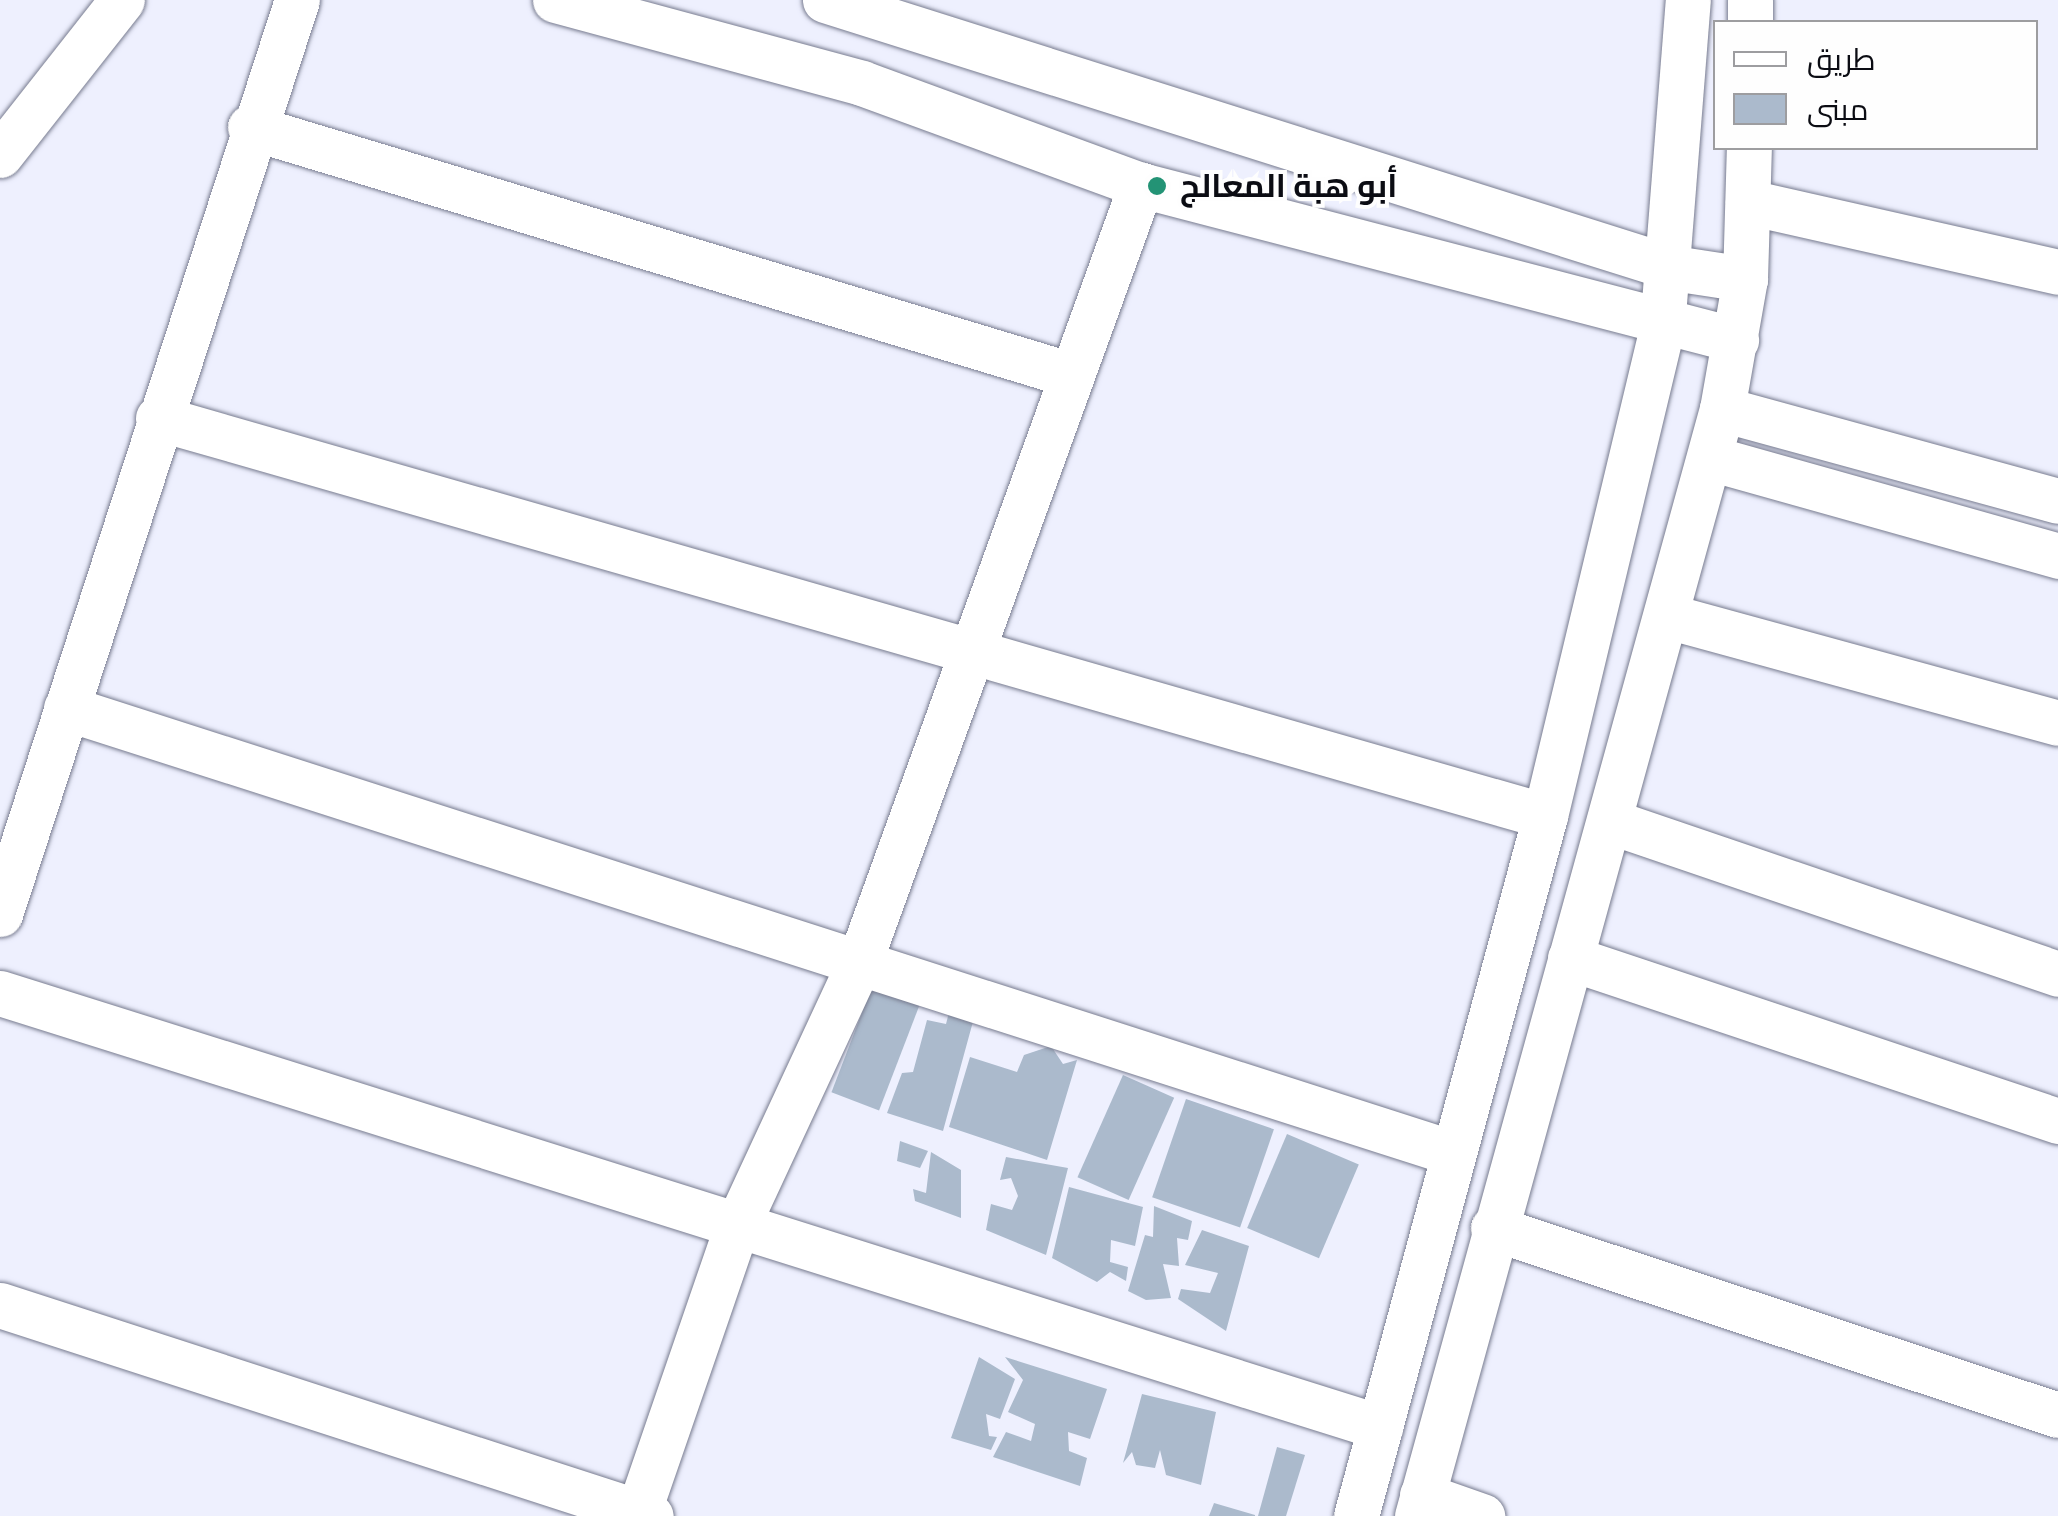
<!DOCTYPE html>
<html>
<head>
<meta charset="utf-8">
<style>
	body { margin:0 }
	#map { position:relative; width:2058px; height:1516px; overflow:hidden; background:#eef0fe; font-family:"DM Sans",Cairo,sans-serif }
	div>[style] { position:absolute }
	.building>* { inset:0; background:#abbacc; transform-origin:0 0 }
	.roads { filter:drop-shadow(0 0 2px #777b8f) drop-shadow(0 0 2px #777b8f) }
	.minor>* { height:45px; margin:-22.5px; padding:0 22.5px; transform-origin:22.5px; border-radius:22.5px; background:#fff }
	.dots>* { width:28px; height:28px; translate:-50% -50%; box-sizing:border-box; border:5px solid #fefefe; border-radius:50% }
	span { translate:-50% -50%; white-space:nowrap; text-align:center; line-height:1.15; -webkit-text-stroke:8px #fefefe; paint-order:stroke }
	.poi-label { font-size:32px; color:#0b0c13; font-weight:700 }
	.left { translate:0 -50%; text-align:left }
	.legend { position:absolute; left:1713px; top:20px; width:325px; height:130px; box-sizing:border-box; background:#fefefe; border:2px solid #9d9da0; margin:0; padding:12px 18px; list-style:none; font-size:30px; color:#0b0c13 }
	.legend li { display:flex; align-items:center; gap:20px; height:50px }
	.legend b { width:50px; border:2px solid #9d9da0 }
</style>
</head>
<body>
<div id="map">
	<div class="building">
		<i style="left:873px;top:984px;width:51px;height:116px;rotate:21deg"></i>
		<i style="clip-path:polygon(952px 1001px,977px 1007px,943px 1131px,887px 1113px,902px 1073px,913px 1072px,927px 1020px,946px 1024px)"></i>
		<i style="clip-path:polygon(1051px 1046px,1063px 1064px,1077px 1060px,1047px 1160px,949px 1127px,970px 1057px,1017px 1072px,1024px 1055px)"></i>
		<i style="left:1123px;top:1075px;width:56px;height:112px;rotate:24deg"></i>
		<i style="left:1186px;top:1099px;width:93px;height:104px;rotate:19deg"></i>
		<i style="left:1287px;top:1134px;width:78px;height:102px;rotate:23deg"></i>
		<i style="clip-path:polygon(900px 1141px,928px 1151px,920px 1168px,897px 1161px)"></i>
		<i style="clip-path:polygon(931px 1152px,961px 1170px,961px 1218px,915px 1201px,913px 1189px,926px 1193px)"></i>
		<i style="clip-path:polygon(1006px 1157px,1068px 1168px,1046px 1255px,986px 1230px,991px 1204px,1012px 1210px,1018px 1196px,1011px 1178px,1000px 1180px)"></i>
		<i style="clip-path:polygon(1069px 1187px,1143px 1207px,1135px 1246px,1111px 1240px,1110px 1262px,1128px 1267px,1126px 1281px,1110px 1272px,1097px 1282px,1052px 1258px)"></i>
		<i style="clip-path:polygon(1154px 1206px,1192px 1221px,1188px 1240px,1177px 1238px,1179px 1266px,1163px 1264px,1171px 1298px,1146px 1300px,1128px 1291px,1145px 1235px,1153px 1237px)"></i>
		<i style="clip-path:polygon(1202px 1230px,1249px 1246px,1226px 1331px,1178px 1299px,1181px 1289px,1210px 1293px,1218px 1273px,1185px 1265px)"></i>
		<i style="clip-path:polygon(979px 1357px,1015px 1379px,1000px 1419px,986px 1414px,989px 1436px,997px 1437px,991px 1450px,951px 1438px)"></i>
		<i style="clip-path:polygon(1005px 1357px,1107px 1389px,1090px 1439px,1068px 1432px,1069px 1451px,1087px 1458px,1080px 1486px,993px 1457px,1006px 1432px,1031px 1441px,1035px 1424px,1008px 1412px,1023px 1380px)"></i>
		<i style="clip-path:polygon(1142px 1394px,1216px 1412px,1201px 1485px,1166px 1475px,1160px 1450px,1155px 1468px,1136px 1465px,1132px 1452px,1123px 1463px)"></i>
		<i style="clip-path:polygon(1277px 1447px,1305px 1455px,1286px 1516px,1258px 1516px)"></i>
		<i style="clip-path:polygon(1214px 1503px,1255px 1515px,1255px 1516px,1209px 1516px)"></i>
	</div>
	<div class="roads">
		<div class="minor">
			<i style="left:555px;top:0;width:318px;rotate:15.1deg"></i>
			<i style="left:862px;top:83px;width:297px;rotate:20.1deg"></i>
			<i style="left:1141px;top:185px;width:615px;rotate:14.6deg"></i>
			<i style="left:825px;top:0;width:889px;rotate:17.54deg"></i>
			<i style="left:1673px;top:268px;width:73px;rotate:8.7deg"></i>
			<i style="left:1750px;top:22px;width:22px;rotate:-90deg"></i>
			<i style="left:250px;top:127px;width:854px;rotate:16.8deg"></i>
			<i style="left:0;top:155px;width:197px;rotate:-51.8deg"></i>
			<i style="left:1748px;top:202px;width:318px;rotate:12.7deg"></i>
			<i style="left:1722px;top:409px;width:348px;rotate:15.3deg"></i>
			<i style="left:158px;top:418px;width:1443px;rotate:16.01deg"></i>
			<i style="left:1710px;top:458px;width:362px;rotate:15.7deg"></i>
			<i style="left:1667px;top:616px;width:405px;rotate:15.3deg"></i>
			<i style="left:66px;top:708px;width:1457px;rotate:17.79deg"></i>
			<i style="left:1609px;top:821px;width:474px;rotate:18.8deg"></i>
			<i style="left:0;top:914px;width:961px;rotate:-72deg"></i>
			<i style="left:1570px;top:958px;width:515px;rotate:18.47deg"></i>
			<i style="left:0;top:993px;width:1447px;rotate:17.46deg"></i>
			<i style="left:1493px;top:1228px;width:595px;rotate:18.31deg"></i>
			<i style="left:0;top:1305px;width:684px;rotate:17.96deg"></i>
			<i style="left:1422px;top:1495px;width:64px;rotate:19.3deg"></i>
			<i style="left:637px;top:1516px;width:307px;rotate:-71deg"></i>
			<i style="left:737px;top:1226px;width:290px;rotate:-65.1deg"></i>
			<i style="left:859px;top:963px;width:828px;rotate:-70.08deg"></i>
			<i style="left:1356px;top:1516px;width:725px;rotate:-74.89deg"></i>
			<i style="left:1545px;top:816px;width:502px;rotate:-76.52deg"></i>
			<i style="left:1662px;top:328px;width:329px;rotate:-85.5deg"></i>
			<i style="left:1417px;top:1516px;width:1148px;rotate:-74.6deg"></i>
			<i style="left:1722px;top:409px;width:132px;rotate:-80deg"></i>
			<i style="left:1745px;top:279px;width:131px;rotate:-88.3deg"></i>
		</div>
	</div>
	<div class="dots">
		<i style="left:1157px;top:186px;background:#239375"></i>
	</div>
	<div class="poi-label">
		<span class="left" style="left:1180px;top:186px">أبو هبة المعالج</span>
	</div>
	<ul class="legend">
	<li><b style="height:12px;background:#fff"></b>طريق</li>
	<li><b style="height:28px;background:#abbacc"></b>مبنى</li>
	</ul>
</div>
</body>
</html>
